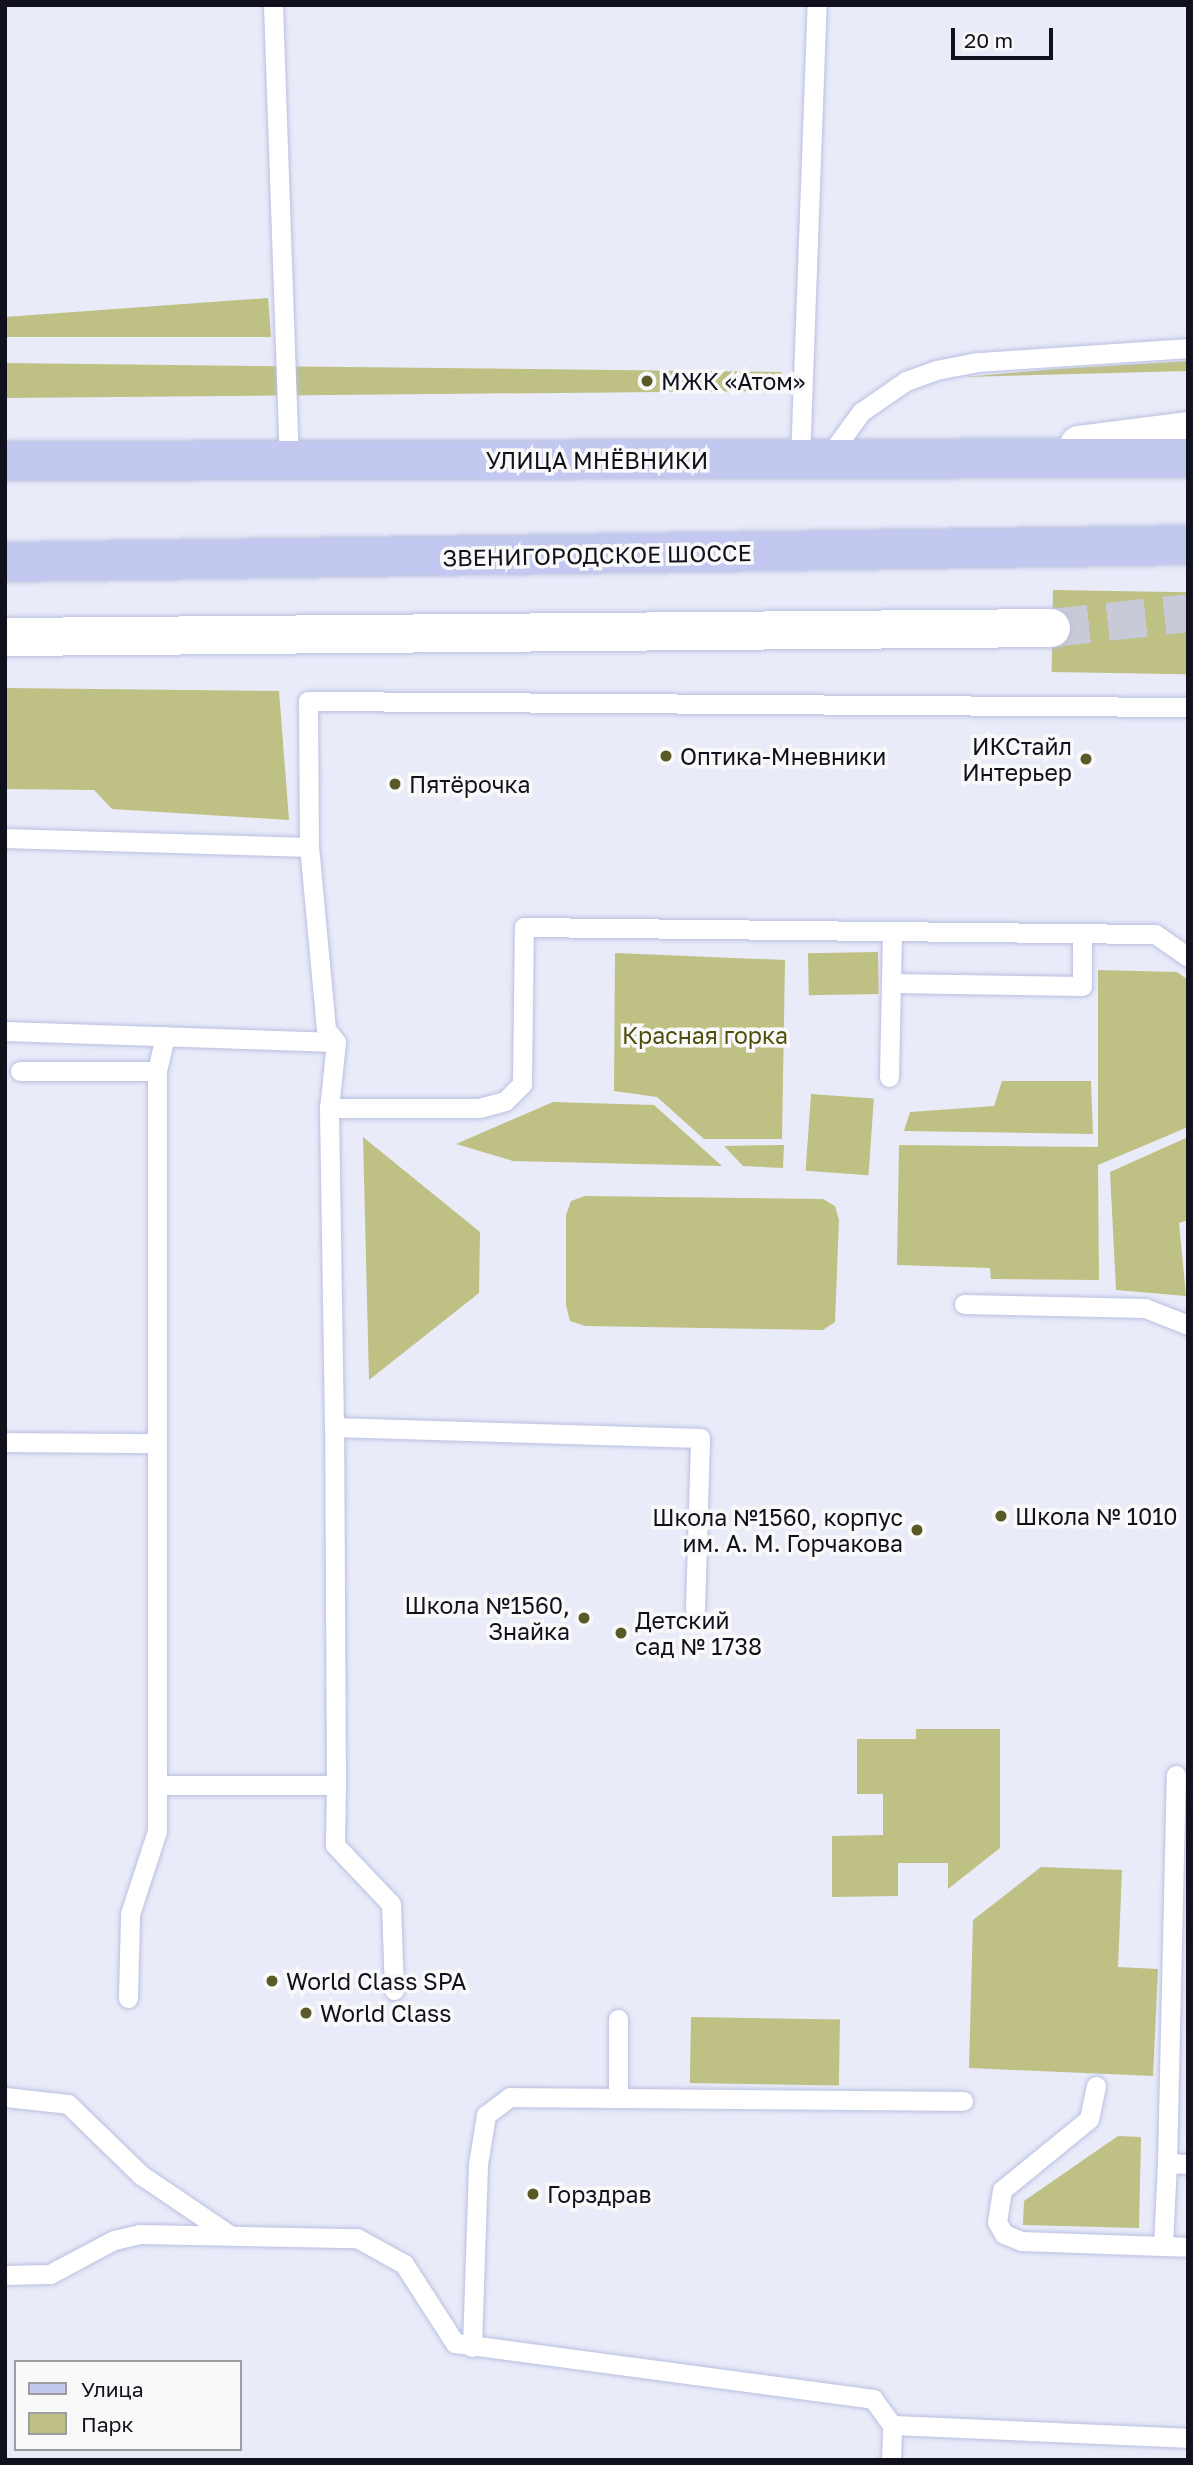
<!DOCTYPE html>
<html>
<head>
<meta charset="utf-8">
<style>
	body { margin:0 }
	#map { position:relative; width:1193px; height:2465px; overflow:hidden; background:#e9ebf9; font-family:"Golos Text",sans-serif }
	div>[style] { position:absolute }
	.green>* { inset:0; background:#bec084; transform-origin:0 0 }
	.secondary-tunnel>* { height:38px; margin-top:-19px; transform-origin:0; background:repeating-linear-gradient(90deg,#c8cad8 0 38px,transparent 0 57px) }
	.roads { filter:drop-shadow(0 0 2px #bac0e0) drop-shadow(0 0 2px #bac0e0) }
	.service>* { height:19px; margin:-9.5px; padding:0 9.5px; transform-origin:9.5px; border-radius:9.5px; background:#fff }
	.secondary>* { height:38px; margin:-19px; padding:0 19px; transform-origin:19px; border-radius:19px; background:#fff }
	.primary>* { height:38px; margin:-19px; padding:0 19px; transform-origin:19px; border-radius:19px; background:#c3c8f1 }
	.dots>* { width:19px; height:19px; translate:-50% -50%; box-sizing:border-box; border:4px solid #f9f9f9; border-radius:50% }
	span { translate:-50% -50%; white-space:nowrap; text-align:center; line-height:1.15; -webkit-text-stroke:7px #f9f9f9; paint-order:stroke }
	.poi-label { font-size:23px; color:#10111c }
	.left { translate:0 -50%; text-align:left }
	.right { translate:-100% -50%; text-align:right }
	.street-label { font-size:23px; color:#10111c }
	.park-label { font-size:23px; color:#4e4e0c }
	.frame { position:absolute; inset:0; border:7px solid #10111c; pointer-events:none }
	.legend { position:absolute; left:14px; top:2360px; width:228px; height:91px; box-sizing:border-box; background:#f9f9f9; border:2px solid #9c9ca1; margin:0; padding:9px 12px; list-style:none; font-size:21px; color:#10111c }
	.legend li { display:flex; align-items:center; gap:14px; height:35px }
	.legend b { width:35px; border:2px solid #9c9ca1 }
	.scale { position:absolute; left:951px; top:28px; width:102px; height:32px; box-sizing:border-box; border:4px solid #10111c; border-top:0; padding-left:9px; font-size:21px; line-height:24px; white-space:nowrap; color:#10111c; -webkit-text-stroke:5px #f9f9f9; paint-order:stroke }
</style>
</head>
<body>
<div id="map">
	<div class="green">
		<i style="clip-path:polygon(268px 298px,271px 337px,5px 337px,5px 317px)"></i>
		<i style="clip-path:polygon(1188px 361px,1188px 371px,964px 377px,1055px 369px)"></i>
		<i style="clip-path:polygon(5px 363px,782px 372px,782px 381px,767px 391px,5px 398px)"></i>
		<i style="left:1053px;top:590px;width:135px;height:82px;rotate:1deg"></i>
		<i style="clip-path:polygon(5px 688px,279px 691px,289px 820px,112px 809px,94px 790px,5px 789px)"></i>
		<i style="left:878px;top:952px;width:42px;height:70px;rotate:89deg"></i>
		<i style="clip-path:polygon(615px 953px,785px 960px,782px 1139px,704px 1139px,657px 1097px,614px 1091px)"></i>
		<i style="clip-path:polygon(1098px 970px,1177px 972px,1188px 980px,1188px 1127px,1098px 1165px,1099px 1280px,991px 1279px,990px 1268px,897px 1265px,899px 1145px,1098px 1147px)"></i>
		<i style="clip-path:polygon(1002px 1081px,1091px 1081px,1093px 1134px,904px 1131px,910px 1112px,994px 1106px)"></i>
		<i style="left:811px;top:1094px;width:63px;height:77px;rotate:4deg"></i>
		<i style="clip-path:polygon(553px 1102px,654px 1105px,722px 1166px,513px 1161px,456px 1144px)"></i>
		<i style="clip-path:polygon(363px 1137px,480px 1232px,479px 1293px,369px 1380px)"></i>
		<i style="clip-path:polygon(1188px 1137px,1188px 1220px,1179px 1223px,1186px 1296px,1116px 1290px,1110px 1172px)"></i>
		<i style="clip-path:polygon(784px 1145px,783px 1168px,743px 1166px,724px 1146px)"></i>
		<i style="clip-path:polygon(585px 1196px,823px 1199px,835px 1206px,839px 1220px,835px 1322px,823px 1330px,585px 1326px,570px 1321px,566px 1305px,566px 1215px,571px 1201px)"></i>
		<i style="clip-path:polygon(916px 1729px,1000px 1729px,1000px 1848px,948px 1889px,948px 1863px,898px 1863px,898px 1896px,832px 1897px,832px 1836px,883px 1835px,883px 1794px,857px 1794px,857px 1739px,916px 1739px)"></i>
		<i style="clip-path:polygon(1041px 1867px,1122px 1870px,1118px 1967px,1158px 1969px,1153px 2076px,969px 2068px,973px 1920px)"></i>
		<i style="left:691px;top:2017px;width:149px;height:66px;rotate:1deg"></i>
		<i style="clip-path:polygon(1118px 2136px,1141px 2137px,1139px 2228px,1023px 2225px,1024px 2201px)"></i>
	</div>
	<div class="secondary-tunnel">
		<i style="left:1051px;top:628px;width:138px;rotate:-6.2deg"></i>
	</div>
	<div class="roads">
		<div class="service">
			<i style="left:273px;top:5px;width:456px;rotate:88deg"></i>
			<i style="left:800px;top:459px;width:454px;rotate:-87.9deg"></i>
			<i style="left:827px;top:459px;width:58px;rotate:-54.1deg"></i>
			<i style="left:861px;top:412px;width:55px;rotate:-34.6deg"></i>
			<i style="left:906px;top:381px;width:32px;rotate:-20deg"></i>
			<i style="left:936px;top:370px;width:43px;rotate:-10.8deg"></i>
			<i style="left:978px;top:362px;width:210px;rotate:-3.8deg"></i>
			<i style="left:5px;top:838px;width:304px;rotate:1.7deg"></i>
			<i style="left:891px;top:983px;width:191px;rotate:0.9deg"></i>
			<i style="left:1082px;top:986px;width:53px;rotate:-90deg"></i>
			<i style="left:5px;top:1031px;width:331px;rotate:1.9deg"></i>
			<i style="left:165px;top:1036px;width:36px;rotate:103deg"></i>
			<i style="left:157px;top:1071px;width:714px;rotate:90deg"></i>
			<i style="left:157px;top:1785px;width:179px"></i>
			<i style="left:336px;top:1785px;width:358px;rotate:-90.3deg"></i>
			<i style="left:20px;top:1071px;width:137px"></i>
			<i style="left:889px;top:1077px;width:146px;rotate:-88.8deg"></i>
			<i style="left:329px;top:1108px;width:150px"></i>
			<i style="left:479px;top:1108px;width:27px;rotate:-15deg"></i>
			<i style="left:505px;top:1101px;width:24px;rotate:-45deg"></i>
			<i style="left:522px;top:1084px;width:157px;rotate:-89.3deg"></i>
			<i style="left:524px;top:927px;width:631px;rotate:0.64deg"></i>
			<i style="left:1155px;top:934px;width:40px;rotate:34.9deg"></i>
			<i style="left:964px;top:1304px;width:181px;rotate:1.3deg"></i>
			<i style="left:1145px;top:1308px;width:46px;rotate:21.6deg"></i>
			<i style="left:5px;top:1442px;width:152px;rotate:0.4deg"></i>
			<i style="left:695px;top:1609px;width:171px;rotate:-88.3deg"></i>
			<i style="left:700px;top:1438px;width:366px;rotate:-178.3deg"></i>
			<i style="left:334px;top:1427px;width:319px;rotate:-90.9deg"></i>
			<i style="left:329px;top:1108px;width:66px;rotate:-83.9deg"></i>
			<i style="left:336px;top:1042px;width:16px;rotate:-128deg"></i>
			<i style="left:326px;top:1029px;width:183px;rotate:-95.3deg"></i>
			<i style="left:309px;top:847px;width:146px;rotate:-90.4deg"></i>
			<i style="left:308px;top:701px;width:880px;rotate:0.39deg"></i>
			<i style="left:336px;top:1785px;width:60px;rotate:91deg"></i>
			<i style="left:335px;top:1845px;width:81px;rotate:46.5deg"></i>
			<i style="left:391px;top:1904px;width:86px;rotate:88deg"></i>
			<i style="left:128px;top:1998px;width:84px;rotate:-88.6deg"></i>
			<i style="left:130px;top:1914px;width:87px;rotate:-72deg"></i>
			<i style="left:157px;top:1831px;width:46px;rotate:-90deg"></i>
			<i style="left:618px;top:2019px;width:78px;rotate:90deg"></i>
			<i style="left:1096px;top:2086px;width:34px;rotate:102deg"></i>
			<i style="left:1089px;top:2119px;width:112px;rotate:140.8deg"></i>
			<i style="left:1002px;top:2190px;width:32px;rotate:99deg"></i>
			<i style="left:997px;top:2222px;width:14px;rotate:60deg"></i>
			<i style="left:1004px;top:2234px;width:18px;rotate:22deg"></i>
			<i style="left:1021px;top:2241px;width:142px;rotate:2deg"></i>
			<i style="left:5px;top:2097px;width:63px;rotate:6.3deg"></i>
			<i style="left:68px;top:2104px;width:102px;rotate:44.2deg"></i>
			<i style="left:141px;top:2175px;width:105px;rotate:34.1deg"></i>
			<i style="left:1167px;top:2163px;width:388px;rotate:-88.7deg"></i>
			<i style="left:1188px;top:2164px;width:21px;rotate:-177deg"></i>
			<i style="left:1167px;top:2163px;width:83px;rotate:92.8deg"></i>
			<i style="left:1163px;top:2246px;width:25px;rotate:2deg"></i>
			<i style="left:5px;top:2275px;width:45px;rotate:-1.3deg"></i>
			<i style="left:50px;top:2274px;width:72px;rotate:-28deg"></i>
			<i style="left:114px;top:2240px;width:26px;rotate:-13deg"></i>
			<i style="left:139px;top:2234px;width:218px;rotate:1.1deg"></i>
			<i style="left:357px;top:2238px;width:54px;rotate:29deg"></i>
			<i style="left:404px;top:2264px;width:94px;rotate:57.2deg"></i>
			<i style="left:455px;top:2343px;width:422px;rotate:7.6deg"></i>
			<i style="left:873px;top:2399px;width:32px;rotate:54deg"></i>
			<i style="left:472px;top:2347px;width:183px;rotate:-88.1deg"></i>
			<i style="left:478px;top:2164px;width:50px;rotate:-80.7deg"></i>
			<i style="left:486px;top:2115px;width:30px;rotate:-37deg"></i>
			<i style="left:510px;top:2097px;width:453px;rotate:0.5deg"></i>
			<i style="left:891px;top:2460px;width:35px;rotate:-88deg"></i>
			<i style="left:892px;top:2425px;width:296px;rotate:2.5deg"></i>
		</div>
		<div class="secondary">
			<i style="left:1079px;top:445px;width:110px;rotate:-7.3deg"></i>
			<i style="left:5px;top:637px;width:1046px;rotate:-0.49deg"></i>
		</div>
		<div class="primary">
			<i style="left:5px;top:461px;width:1183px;rotate:-0.15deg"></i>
			<i style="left:5px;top:562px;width:1183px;rotate:-0.82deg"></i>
		</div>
	</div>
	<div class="dots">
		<i style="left:647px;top:381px;background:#595a27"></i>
		<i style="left:666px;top:756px;background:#595a27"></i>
		<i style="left:1086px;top:759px;background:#595a27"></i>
		<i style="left:395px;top:784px;background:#595a27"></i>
		<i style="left:1001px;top:1516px;background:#595a27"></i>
		<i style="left:917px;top:1530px;background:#595a27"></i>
		<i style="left:584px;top:1618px;background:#595a27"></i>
		<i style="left:621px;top:1633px;background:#595a27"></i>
		<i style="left:272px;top:1981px;background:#595a27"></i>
		<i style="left:306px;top:2013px;background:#595a27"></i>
		<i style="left:533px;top:2194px;background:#595a27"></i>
	</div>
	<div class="poi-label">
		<span class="left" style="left:661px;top:381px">МЖК «Атом»</span>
		<span class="right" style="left:1072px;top:759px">ИКСтайл<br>Интерьер</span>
		<span class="left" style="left:680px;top:756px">Оптика-Мневники</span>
		<span class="left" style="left:409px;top:784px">Пятёрочка</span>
		<span class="left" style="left:1015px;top:1516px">Школа № 1010</span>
		<span class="right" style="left:903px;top:1530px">Школа №1560, корпус<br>им. А. М. Горчакова</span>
		<span class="right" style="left:570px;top:1618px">Школа №1560,<br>Знайка</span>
		<span class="left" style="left:635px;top:1633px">Детский<br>сад № 1738</span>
		<span class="left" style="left:286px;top:1981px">World Class SPA</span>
		<span class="left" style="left:320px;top:2013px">World Class</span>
		<span class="left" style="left:547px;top:2194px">Горздрав</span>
	</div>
	<div class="street-label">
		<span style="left:597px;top:460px">УЛИЦА МНЁВНИКИ</span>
		<span style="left:597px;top:555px;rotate:-1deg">ЗВЕНИГОРОДСКОЕ ШОССЕ</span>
	</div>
	<div class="park-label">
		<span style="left:705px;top:1035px">Красная горка</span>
	</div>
	<div class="frame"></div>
	<ul class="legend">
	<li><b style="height:9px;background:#c3c8f1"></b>Улица</li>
	<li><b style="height:19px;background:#bec084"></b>Парк</li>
	</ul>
	<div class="scale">20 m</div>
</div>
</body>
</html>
